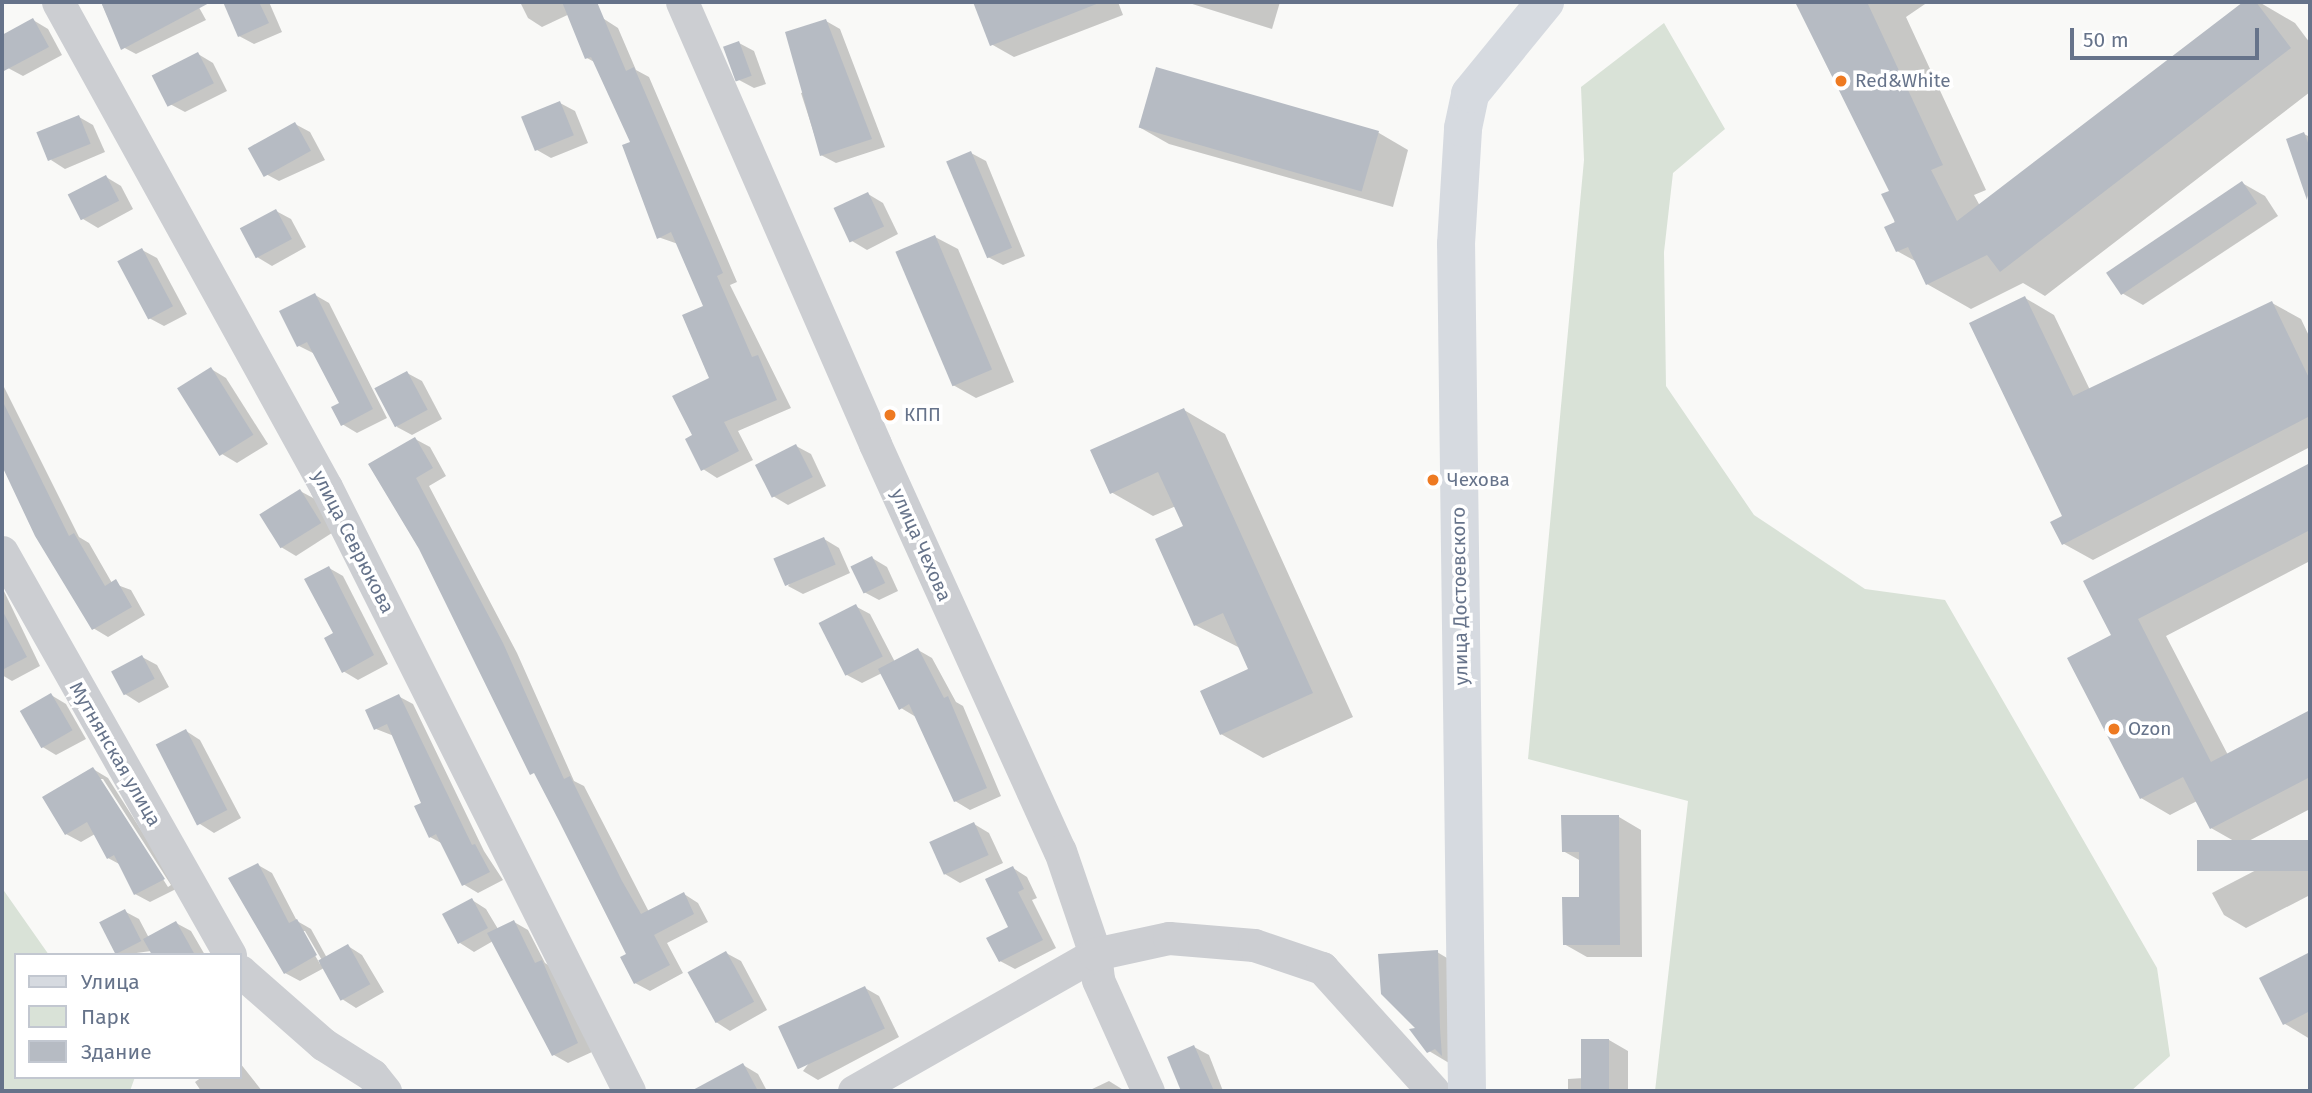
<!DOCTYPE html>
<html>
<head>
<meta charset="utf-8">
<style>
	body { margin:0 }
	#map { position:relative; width:2312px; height:1093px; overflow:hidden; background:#f9f9f7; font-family:"Fira Sans",sans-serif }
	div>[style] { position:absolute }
	.green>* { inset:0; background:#d9e2d7 }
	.shadow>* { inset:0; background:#0003 }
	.building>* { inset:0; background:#b6bbc3; transform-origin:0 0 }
	.minor>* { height:33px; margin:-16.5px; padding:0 16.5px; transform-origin:16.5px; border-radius:16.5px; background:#ccced2 }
	.major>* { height:38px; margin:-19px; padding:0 19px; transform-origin:19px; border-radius:19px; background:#d6dae0 }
	.dots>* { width:19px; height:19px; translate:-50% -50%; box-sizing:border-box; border:4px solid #fff; border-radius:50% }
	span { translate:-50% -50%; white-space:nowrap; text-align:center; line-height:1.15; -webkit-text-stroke:7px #fff; paint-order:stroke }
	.poi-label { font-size:19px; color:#66738a }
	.left { translate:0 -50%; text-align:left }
	.street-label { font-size:19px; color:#66738a }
	.frame { position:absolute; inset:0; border:4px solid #66738a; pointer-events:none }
	.legend { position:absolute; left:14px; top:953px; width:228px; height:126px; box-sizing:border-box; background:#fff; border:2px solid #c2c7d0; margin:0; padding:9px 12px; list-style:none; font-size:21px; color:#66738a }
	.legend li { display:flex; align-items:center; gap:14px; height:35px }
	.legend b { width:35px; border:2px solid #c2c7d0 }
	.scale { position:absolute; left:2070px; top:28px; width:189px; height:32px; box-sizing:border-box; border:4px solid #66738a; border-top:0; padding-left:9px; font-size:21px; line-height:24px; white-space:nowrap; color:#66738a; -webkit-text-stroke:5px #fff; paint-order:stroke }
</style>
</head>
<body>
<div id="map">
	<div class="green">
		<i style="clip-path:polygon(1664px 23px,1725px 129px,1673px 173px,1664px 252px,1666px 386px,1754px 515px,1865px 589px,1945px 600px,2157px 968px,2170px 1056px,2131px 1091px,1655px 1091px,1688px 801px,1528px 759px,1584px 160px,1581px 87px)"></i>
		<i style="clip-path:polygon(2px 888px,49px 955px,16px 955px,16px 1077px,135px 1077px,130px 1091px,2px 1091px)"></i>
	</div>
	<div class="shadow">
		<i style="clip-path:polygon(101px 2px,196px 2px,206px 20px,136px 54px,121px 46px)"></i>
		<i style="clip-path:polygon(234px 2px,269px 2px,282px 32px,254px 44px,239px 36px,227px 5px)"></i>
		<i style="clip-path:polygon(520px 2px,575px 2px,578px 10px,542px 27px,528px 18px)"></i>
		<i style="clip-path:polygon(975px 2px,1118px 2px,1123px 15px,1014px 57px,991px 44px)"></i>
		<i style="clip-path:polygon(1186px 2px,1280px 2px,1272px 29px)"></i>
		<i style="clip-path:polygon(1800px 2px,1928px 2px,1906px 17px,1986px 190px,1974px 195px,1980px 206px,2245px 2px,2259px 2px,2295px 23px,2310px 43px,2310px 92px,2045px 296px,2023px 283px,1971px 309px,1927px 284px,1917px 262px,1897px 251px,1892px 191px)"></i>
		<i style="clip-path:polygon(604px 19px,618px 28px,636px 70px,649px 77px,737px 282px,730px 285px,791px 408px,738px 431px,753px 460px,717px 478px,703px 469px,695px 436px,712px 378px,705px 307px,678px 244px,658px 237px,632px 143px,596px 63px,587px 58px)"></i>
		<i style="clip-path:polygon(33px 20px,48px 29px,62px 55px,23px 76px,8px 68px,2px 56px,2px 37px)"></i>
		<i style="clip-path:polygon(826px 21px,840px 29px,885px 147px,836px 163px,821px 155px,801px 93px,807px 91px)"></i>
		<i style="clip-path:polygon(739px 43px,754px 51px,766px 84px,754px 88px,739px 80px)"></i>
		<i style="clip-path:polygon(198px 54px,213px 63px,227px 91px,185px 112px,170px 104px)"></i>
		<i style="clip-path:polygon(1160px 70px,1379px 133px,1408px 150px,1393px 207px,1169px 144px,1139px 127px)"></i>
		<i style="clip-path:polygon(560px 103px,575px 111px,588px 143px,551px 158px,537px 150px)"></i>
		<i style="clip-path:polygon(79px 117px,93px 125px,105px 152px,65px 169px,51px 160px)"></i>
		<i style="clip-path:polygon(295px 124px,310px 132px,325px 160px,279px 181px,264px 173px)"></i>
		<i style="clip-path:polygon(2304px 134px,2310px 137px,2310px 204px,2288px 140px)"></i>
		<i style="clip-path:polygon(971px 153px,986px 161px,1025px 256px,1003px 265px,988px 257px)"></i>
		<i style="clip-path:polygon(106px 177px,121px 186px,133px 209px,98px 228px,83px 219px)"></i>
		<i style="clip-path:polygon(2242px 183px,2265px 196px,2278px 216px,2143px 305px,2120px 292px)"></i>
		<i style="clip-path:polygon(868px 194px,883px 203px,898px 234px,867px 250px,852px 241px)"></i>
		<i style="clip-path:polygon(276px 211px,291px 219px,306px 247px,272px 266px,257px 257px)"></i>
		<i style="clip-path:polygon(935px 237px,958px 249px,1014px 382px,976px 398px,953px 385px)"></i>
		<i style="clip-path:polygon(142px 250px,157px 258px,187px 314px,164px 326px,149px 318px)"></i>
		<i style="clip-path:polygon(315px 295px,329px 303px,387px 418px,357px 433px,342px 424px,341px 404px,315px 354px,299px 346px)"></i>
		<i style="clip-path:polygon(2025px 298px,2054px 315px,2090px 390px,2272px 303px,2301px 319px,2310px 338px,2310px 447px,2093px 560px,2064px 544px,2064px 517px)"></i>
		<i style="clip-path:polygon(211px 369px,226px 378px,268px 444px,237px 463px,222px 454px)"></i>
		<i style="clip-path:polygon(407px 373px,422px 381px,442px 419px,412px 435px,397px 427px)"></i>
		<i style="clip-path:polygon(2px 383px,79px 537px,89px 543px,112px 583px,131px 590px,145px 615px,108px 637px,93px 628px,2px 460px)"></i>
		<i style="clip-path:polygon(1184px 410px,1225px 434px,1353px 717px,1263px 758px,1221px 734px,1250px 670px,1240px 648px,1195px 625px,1185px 527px,1176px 506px,1153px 516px,1111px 492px)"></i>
		<i style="clip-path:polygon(415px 439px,430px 447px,446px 476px,429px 486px,517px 653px,574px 781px,584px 786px,649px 912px,684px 894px,698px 903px,708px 922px,667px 943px,683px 973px,650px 991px,635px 983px,628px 954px,421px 548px,370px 464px)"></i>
		<i style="clip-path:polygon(796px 446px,811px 454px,826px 486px,788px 505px,773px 496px)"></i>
		<i style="clip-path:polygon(2310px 465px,2310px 561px,2166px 636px,2228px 755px,2310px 712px,2310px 809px,2241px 845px,2211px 828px,2197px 801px,2170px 815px,2141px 798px,2114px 636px,2085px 582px)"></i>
		<i style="clip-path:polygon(300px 491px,315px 499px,335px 531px,296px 556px,281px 547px)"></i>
		<i style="clip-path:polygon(824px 539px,839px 548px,850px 573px,803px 594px,788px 586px)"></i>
		<i style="clip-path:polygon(872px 558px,887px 567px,898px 591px,879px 600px,864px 592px)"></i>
		<i style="clip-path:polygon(329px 568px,343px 576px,388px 664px,358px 680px,343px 671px)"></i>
		<i style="clip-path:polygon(2px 587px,40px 666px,12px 681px,2px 675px)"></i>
		<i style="clip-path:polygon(855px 606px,870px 614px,895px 662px,918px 650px,932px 658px,956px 702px,963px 706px,1001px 796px,970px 810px,955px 801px,916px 717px,901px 708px,882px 673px,862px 683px,847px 675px)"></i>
		<i style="clip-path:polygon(142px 657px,157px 665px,169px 687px,139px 703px,125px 694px,113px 672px)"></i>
		<i style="clip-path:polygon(51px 695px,66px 704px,86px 739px,56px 755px,41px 746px)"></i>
		<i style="clip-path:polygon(398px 696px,413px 704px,484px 851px,503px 880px,478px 893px,463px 884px,443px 844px,430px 837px,423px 804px,394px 736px,376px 729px)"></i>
		<i style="clip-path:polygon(186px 731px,200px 740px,241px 818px,214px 833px,200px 824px)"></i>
		<i style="clip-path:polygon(evenodd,93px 769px,108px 778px,178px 888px,150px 902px,135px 894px,121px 865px,108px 858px,95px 834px,81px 842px,66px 834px,93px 769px,99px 779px,103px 779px,171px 885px,168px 887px,99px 779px)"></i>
		<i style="clip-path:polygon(1619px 817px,1641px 830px,1642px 957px,1587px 957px,1564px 944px,1581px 899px,1581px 861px,1563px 851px)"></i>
		<i style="clip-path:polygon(974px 824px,989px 833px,1003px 863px,960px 883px,945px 874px)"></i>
		<i style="clip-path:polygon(2310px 842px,2310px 895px,2246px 928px,2224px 915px,2212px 893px)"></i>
		<i style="clip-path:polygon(evenodd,258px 865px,272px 873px,297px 921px,311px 929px,327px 958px,348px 946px,362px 955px,384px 992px,356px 1008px,342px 999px,324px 968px,300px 981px,285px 973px,258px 865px,301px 931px,305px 931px,323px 962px,320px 964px,301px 931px)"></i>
		<i style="clip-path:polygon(1013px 868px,1027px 877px,1037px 898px,1032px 900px,1056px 948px,1015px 969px,1000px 961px,1010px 928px)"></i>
		<i style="clip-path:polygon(472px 900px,486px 909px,498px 929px,514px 922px,528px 930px,545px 963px,556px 970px,592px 1052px,568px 1063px,554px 1055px,493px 941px,474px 952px,460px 943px)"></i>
		<i style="clip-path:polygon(124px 911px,139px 919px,149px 938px,176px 923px,191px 931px,205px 955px,151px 951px,122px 955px,118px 953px)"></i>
		<i style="clip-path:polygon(1437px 952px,1457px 964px,1449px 1063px,1429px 1051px,1418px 1029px)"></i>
		<i style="clip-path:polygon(726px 953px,741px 961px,767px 1010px,730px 1031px,716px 1022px)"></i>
		<i style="clip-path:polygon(2310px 954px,2310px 1039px,2285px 1024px,2261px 979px)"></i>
		<i style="clip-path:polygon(865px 988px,879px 996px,899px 1037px,818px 1080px,803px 1071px)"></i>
		<i style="clip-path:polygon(1609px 1040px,1628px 1051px,1628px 1091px,1568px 1091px,1568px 1079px,1584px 1078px)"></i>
		<i style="clip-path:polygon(1194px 1047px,1209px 1055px,1223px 1091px,1183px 1091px,1169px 1058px)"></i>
		<i style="clip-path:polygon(240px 1063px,262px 1091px,201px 1091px,195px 1082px,202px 1077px,240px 1077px)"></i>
		<i style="clip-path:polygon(743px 1065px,758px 1074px,767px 1091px,701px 1091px)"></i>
		<i style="clip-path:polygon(1109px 1081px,1125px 1091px,1088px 1091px)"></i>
	</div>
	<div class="building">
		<i style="clip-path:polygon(101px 2px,211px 2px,121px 50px)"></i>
		<i style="clip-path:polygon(223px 2px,259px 2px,269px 23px,238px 37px)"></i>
		<i style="clip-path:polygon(562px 2px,597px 2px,626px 71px,634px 67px,723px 273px,717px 276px,752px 357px,758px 355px,777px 400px,724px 422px,739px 451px,701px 471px,685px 439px,692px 435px,672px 396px,709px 378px,682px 315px,703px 306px,671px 232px,657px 239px,622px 145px,630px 142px,591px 57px,585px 59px)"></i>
		<i style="clip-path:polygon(973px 2px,1099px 2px,1099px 3px,990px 46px)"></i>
		<i style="clip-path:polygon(1795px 2px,1867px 2px,1943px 165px,1931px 170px,1957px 221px,2243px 2px,2256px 2px,2291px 48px,2000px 272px,1987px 255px,1926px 285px,1908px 247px,1896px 252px,1884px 227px,1895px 222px,1881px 194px,1889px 191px)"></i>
		<i style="clip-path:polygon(33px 18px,49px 47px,2px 72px,2px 35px)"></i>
		<i style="clip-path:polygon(826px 19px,872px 139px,820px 156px,785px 32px)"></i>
		<i style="left:739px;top:41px;width:37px;height:17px;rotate:70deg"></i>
		<i style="left:198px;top:52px;width:35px;height:52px;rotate:63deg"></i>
		<i style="left:1156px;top:67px;width:232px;height:63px;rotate:16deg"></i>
		<i style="left:560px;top:101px;width:37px;height:42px;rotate:68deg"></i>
		<i style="left:79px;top:115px;width:31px;height:46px;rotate:68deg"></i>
		<i style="left:295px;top:122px;width:33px;height:54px;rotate:61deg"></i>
		<i style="clip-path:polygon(2304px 132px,2310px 148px,2307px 200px,2286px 139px)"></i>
		<i style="left:971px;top:151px;width:105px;height:27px;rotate:67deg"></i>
		<i style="left:106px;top:175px;width:29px;height:43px;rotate:63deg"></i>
		<i style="left:2242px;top:181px;width:27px;height:164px;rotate:56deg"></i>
		<i style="left:868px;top:192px;width:38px;height:38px;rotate:65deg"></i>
		<i style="left:276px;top:209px;width:34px;height:41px;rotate:62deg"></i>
		<i style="left:935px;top:235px;width:146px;height:43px;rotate:67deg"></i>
		<i style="left:142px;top:248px;width:66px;height:28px;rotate:62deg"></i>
		<i style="clip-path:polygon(315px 293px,373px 409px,341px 426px,331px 407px,339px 403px,307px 342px,297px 347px,279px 311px)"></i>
		<i style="clip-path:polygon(2025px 296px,2073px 396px,2272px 301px,2310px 380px,2310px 416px,2062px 545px,2050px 522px,2062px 516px,1969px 323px)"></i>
		<i style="left:211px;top:367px;width:80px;height:40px;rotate:58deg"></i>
		<i style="left:407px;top:371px;width:44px;height:37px;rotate:62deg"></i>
		<i style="clip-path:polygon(2px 400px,69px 536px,74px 533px,105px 586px,116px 579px,132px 607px,92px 630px,35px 536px,2px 466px)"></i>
		<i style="clip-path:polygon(1184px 408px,1313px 693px,1220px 735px,1200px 691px,1248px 669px,1223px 613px,1194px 626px,1155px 539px,1183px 526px,1158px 472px,1110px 494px,1090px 450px)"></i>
		<i style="clip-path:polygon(415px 437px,433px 468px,416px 478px,503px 643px,564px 779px,570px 776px,622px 881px,641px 914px,684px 892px,694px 914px,654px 935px,670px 965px,634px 984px,620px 957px,626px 954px,558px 819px,534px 773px,530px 775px,419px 549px,368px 464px)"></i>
		<i style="left:796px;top:444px;width:37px;height:46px;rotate:63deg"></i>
		<i style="clip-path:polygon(2310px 463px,2310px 530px,2138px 619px,2211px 762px,2310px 710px,2310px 777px,2210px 829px,2183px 777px,2140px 799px,2067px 658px,2111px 635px,2083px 581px)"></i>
		<i style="left:300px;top:489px;width:40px;height:48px;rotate:58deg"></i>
		<i style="left:824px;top:537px;width:30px;height:55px;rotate:67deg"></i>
		<i style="left:872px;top:556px;width:30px;height:24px;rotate:64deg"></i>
		<i style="clip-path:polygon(329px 566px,374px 655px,342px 673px,324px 638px,333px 633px,304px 579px)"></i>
		<i style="left:856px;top:604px;width:59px;height:42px;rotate:63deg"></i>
		<i style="clip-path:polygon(2px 610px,27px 657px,2px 670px)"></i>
		<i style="clip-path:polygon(918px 648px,944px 698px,948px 696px,987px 788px,954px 802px,909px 704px,899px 710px,878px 669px)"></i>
		<i style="left:142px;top:655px;width:27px;height:35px;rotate:62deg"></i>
		<i style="left:51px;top:693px;width:43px;height:36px;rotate:60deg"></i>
		<i style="clip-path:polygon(399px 694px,472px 845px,475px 844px,490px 872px,462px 886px,436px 834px,429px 838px,414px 806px,421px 803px,387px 724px,374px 730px,365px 710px)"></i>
		<i style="left:186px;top:729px;width:91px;height:34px;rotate:63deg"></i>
		<i style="clip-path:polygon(93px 767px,165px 879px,134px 895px,114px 855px,107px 859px,87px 822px,65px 835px,42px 797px)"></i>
		<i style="clip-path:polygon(1561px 815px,1619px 815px,1620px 945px,1563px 945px,1562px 897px,1579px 897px,1579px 852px,1562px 852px)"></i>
		<i style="left:974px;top:822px;width:36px;height:49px;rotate:66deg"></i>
		<i style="left:2310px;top:840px;width:31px;height:113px;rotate:90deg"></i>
		<i style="clip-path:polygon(258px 863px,289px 923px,297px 919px,317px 955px,284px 974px,228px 878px)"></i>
		<i style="clip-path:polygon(1013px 866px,1024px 889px,1018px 892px,1043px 940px,999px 962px,986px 938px,1008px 927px,985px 879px)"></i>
		<i style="left:472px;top:898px;width:34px;height:34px;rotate:62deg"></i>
		<i style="left:125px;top:909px;width:36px;height:29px;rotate:63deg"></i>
		<i style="clip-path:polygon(514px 920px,535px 963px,542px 960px,578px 1043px,552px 1056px,487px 933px)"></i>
		<i style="clip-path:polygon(176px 921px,195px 955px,152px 955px,143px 939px)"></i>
		<i style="left:348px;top:944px;width:46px;height:34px;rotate:61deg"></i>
		<i style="clip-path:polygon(1438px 950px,1440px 1028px,1442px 1056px,1435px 1049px,1427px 1053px,1409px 1029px,1415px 1028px,1381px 994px,1378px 954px)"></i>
		<i style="left:726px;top:951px;width:58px;height:44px;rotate:61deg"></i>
		<i style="clip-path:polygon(2310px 952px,2310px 1011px,2283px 1025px,2259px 978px)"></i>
		<i style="left:865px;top:986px;width:47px;height:96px;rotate:65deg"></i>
		<i style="left:1581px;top:1039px;width:28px;height:52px"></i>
		<i style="clip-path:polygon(1194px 1045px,1214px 1091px,1181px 1091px,1167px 1057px)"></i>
		<i style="clip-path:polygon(743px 1063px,758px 1091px,691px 1091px)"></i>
	</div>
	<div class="minor">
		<i style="left:58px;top:2px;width:554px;rotate:61.08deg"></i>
		<i style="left:326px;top:487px;width:676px;rotate:63.36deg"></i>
		<i style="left:682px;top:2px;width:482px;rotate:66.4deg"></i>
		<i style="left:875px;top:444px;width:447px;rotate:65.6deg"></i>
		<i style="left:1060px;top:851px;width:109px;rotate:71.2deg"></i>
		<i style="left:1095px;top:954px;width:26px;rotate:83deg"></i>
		<i style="left:1098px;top:980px;width:122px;rotate:65.8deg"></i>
		<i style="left:2px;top:552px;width:463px;rotate:60.5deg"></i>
		<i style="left:240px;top:971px;width:111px;rotate:41.3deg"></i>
		<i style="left:323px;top:1044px;width:58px;rotate:32.3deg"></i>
		<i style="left:372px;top:1075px;width:21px;rotate:51deg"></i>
		<i style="left:854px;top:1091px;width:277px;rotate:-29.6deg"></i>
		<i style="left:1095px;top:954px;width:76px;rotate:-12.2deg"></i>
		<i style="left:1169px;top:938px;width:85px;rotate:4.7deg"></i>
		<i style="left:1254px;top:945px;width:72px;rotate:18.7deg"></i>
		<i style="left:1322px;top:968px;width:166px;rotate:47.9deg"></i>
	</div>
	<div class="major">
		<i style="left:1467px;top:1091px;width:847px;rotate:-90.74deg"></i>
		<i style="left:1456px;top:244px;width:116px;rotate:-86.5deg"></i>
		<i style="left:1463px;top:128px;width:35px;rotate:-78deg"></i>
		<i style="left:1470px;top:94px;width:119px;rotate:-50.8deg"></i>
	</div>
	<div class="dots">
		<i style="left:1841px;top:81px;background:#ee7a22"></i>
		<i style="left:890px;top:415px;background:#ee7a22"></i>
		<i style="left:1433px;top:480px;background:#ee7a22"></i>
		<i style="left:2114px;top:729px;background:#ee7a22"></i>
	</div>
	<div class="poi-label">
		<span class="left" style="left:1855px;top:81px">Red&amp;White</span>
		<span class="left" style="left:904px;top:415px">КПП</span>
		<span class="left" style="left:1447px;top:480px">Чехова</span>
		<span class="left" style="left:2128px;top:729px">Ozon</span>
	</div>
	<div class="street-label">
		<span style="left:353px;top:542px;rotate:63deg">улица Севрюкова</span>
		<span style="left:921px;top:545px;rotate:66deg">улица Чехова</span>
		<span style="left:1460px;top:596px;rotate:-91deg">улица Достоевского</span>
		<span style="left:115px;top:754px;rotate:60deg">Мутнянская улица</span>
	</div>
	<div class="frame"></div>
	<ul class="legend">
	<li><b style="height:9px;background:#d6dae0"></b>Улица</li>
	<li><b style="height:19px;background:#d9e2d7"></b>Парк</li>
	<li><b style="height:19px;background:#b6bbc3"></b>Здание</li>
	</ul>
	<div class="scale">50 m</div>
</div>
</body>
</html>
